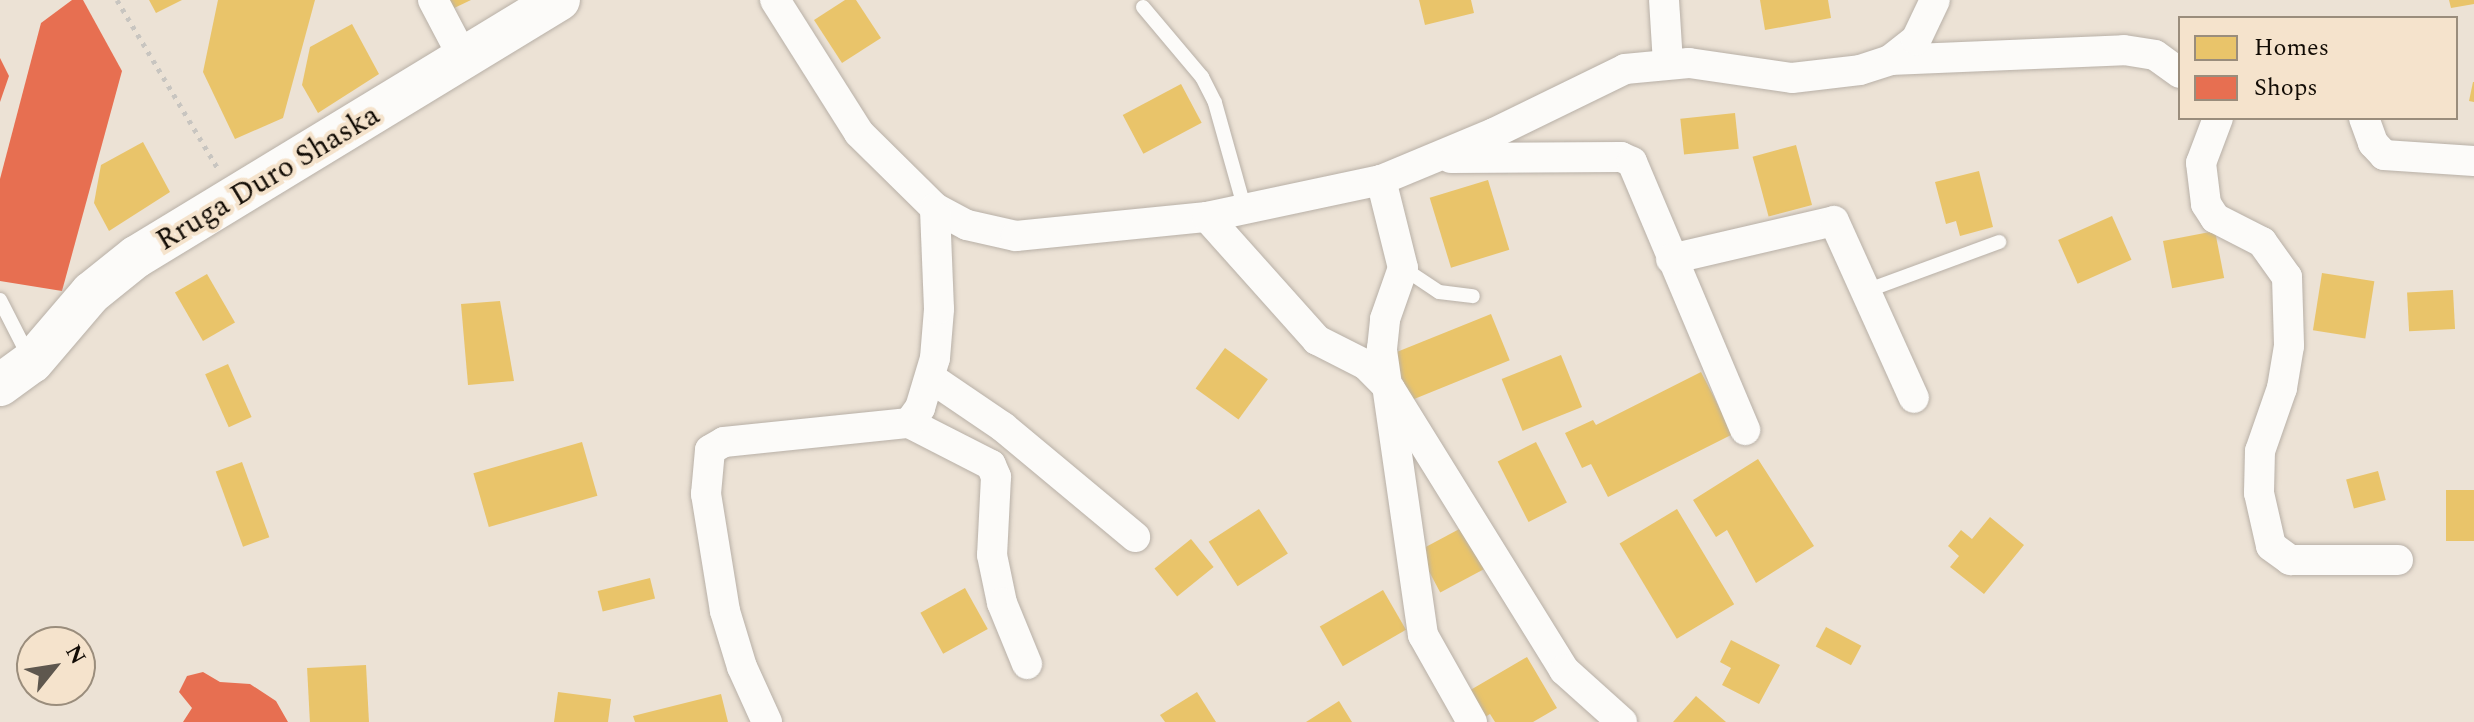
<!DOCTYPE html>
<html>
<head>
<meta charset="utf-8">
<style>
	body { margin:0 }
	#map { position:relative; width:2474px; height:722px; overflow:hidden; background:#ece2d5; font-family:Spectral,serif }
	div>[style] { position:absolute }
	.homes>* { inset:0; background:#e9c46a; transform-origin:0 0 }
	.shops>* { inset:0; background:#e76f51 }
	.path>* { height:5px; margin-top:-2.5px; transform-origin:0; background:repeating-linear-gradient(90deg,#c8c5c0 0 4px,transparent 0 10px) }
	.roads { filter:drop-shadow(0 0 2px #b8b0a7) drop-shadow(0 0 2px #b8b0a7) }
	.lane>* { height:14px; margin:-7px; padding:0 7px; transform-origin:7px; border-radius:7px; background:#fcfbf9 }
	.street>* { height:30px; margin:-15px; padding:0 15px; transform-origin:15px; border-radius:15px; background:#fcfbf9 }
	.secondary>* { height:42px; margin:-21px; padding:0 21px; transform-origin:21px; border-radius:21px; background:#fcfbf9 }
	span { translate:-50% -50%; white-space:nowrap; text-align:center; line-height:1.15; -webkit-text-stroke:8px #f5e3cc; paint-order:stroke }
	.street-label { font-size:30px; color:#120c05 }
	.legend { position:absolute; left:2178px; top:16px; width:280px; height:104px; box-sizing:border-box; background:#f5e3cc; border:2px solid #9a8d7c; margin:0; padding:10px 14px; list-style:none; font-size:24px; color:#120c05 }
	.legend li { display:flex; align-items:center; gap:16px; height:40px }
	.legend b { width:40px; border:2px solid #9a8d7c }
	.north { position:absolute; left:16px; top:626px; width:80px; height:80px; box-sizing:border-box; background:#f5e3cc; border:2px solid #9a8d7c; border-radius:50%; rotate:60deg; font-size:22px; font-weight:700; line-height:32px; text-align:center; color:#120c05 }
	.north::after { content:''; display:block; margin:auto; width:28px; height:36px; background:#5e574e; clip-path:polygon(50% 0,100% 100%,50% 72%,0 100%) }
</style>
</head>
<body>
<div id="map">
	<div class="homes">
		<i style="clip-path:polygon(149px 0,182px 0,156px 13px)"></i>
		<i style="clip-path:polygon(218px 0,315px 0,283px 118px,235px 139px,203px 72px)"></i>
		<i style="clip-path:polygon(446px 0,471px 0,450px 10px)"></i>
		<i style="clip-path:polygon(845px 0,856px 0,881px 38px,842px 63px,814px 20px)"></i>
		<i style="clip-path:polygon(1419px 0,1471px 0,1474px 13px,1425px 25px)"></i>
		<i style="clip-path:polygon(1760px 0,1828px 0,1831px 18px,1765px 30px)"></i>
		<i style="clip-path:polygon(2449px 0,2474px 0,2474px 4px,2451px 8px)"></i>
		<i style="clip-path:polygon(352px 24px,379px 74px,318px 113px,302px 85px,310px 47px)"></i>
		<i style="clip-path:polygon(2473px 82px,2474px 82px,2474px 102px,2469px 101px)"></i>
		<i style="left:1181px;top:84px;width:44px;height:66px;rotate:62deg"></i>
		<i style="left:1735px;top:113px;width:36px;height:55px;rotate:84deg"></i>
		<i style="clip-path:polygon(143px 142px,170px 192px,109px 231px,94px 203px,101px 165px)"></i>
		<i style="left:1796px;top:145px;width:62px;height:45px;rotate:75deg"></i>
		<i style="clip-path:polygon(1979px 171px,1993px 227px,1960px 236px,1956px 221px,1946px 224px,1935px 182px)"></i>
		<i style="left:1488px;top:180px;width:73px;height:61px;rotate:73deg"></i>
		<i style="left:2112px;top:216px;width:48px;height:59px;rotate:66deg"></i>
		<i style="left:2215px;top:231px;width:48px;height:53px;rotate:79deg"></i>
		<i style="left:2322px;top:273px;width:53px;height:58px;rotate:9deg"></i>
		<i style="left:207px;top:274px;width:56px;height:37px;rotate:60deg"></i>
		<i style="left:2453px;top:290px;width:39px;height:46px;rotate:87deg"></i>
		<i style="clip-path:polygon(500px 301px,514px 381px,468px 385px,461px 304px)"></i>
		<i style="left:1491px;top:314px;width:50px;height:107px;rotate:68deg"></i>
		<i style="left:1225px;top:348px;width:53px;height:50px;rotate:36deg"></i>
		<i style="left:1561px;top:355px;width:56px;height:64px;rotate:68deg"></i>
		<i style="left:228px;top:364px;width:58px;height:25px;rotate:66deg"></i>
		<i style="clip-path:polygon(1701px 372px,1733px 434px,1608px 497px,1591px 464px,1582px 468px,1565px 433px,1593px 420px,1596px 425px)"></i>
		<i style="left:582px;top:442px;width:56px;height:113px;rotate:74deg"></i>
		<i style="left:1536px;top:442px;width:68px;height:43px;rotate:63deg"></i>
		<i style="clip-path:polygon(1758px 459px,1814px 546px,1756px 583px,1727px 530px,1716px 537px,1693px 500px)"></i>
		<i style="left:242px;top:462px;width:80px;height:28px;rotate:70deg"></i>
		<i style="left:2378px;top:471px;width:30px;height:33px;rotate:75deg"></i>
		<i style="left:2474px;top:490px;width:51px;height:28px;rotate:90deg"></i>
		<i style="left:1259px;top:509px;width:53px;height:60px;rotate:57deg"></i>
		<i style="left:1677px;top:509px;width:111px;height:67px;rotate:59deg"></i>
		<i style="clip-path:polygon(1990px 517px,2024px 545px,1984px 594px,1950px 567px,1959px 556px,1948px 546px,1961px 530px,1972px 539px)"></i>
		<i style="left:1465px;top:526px;width:47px;height:53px;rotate:62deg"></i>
		<i style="left:1191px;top:539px;width:36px;height:47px;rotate:51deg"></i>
		<i style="left:650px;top:578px;width:21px;height:54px;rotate:76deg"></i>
		<i style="left:965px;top:588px;width:47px;height:51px;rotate:61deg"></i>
		<i style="left:1383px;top:590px;width:46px;height:73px;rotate:60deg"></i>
		<i style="left:1826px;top:627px;width:40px;height:22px;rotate:28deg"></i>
		<i style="clip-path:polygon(1731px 640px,1780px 665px,1759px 704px,1722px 685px,1731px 668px,1720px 662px)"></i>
		<i style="clip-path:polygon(1527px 657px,1557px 708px,1533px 722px,1495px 722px,1490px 714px,1482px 719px,1467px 692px)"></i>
		<i style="left:366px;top:665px;width:57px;height:59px;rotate:87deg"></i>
		<i style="clip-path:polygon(558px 692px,611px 699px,608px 722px,554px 722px)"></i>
		<i style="clip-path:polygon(1197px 692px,1216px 722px,1165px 722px,1160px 715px)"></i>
		<i style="clip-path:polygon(721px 694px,728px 722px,635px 722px,633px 716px)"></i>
		<i style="clip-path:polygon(1696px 696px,1726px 722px,1673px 722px)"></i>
		<i style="clip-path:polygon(1339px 701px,1352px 722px,1306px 722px)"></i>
	</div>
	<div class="shops">
		<i style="clip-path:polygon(72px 0,83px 0,122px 71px,62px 291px,0 281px,0 179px,41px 23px)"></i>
		<i style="clip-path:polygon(0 58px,9px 76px,0 102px)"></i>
		<i style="clip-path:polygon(203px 672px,220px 682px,250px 684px,276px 701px,288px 722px,183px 722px,192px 708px,179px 692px,187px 676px)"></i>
	</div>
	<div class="path">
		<i style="left:117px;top:0;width:195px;rotate:59.1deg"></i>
	</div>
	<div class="roads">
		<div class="lane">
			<i style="left:1143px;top:7px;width:92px;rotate:49.9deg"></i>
			<i style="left:1202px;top:77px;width:29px;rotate:63deg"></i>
			<i style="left:1215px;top:103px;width:111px;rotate:74.3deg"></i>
			<i style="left:1403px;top:268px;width:43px;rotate:33.7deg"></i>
			<i style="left:1439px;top:292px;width:34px;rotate:7deg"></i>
			<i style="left:1866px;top:291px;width:142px;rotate:-20.2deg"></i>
			<i style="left:0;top:300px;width:64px;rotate:63deg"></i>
		</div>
		<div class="street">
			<i style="left:433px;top:0;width:67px;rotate:62.3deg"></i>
			<i style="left:775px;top:0;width:157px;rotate:57.7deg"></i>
			<i style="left:859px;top:133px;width:107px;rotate:44.6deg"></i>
			<i style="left:935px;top:208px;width:36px;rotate:28deg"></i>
			<i style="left:967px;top:225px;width:50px;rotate:12.7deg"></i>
			<i style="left:1016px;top:236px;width:192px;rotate:-5.7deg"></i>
			<i style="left:1207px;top:217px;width:165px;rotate:48.2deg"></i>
			<i style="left:1317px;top:340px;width:55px;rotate:27deg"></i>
			<i style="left:1366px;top:365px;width:34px;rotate:45deg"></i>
			<i style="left:1390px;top:389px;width:331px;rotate:58.2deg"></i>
			<i style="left:1564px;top:670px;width:78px;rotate:41.9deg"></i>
			<i style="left:1664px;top:0;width:63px;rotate:86.4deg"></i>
			<i style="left:1890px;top:60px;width:234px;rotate:-2.4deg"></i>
			<i style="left:2124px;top:50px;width:31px;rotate:9deg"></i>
			<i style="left:2155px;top:55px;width:31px;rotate:36deg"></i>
			<i style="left:2218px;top:118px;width:48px;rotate:110.7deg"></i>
			<i style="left:2201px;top:163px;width:41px;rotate:83deg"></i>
			<i style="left:2206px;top:204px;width:17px;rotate:57deg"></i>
			<i style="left:2215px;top:218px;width:53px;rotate:27.1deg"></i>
			<i style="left:2262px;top:242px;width:43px;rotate:54.5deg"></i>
			<i style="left:2287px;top:277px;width:69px;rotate:88.3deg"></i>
			<i style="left:2289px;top:346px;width:43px;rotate:99.5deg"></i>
			<i style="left:2282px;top:388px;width:67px;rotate:109.2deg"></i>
			<i style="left:2260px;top:451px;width:42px;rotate:91.4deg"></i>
			<i style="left:2259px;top:493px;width:54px;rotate:77.2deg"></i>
			<i style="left:2271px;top:546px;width:24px;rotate:36deg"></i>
			<i style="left:2290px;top:560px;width:108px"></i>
			<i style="left:2364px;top:118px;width:27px;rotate:70deg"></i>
			<i style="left:2373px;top:143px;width:16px;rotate:47deg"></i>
			<i style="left:2384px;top:155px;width:90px;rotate:3.8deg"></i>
			<i style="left:1451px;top:158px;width:170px;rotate:-0.3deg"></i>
			<i style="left:1621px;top:157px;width:12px;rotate:24deg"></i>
			<i style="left:1632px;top:162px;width:291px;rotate:67.1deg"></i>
			<i style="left:1207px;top:217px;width:178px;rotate:-12deg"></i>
			<i style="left:1671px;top:259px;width:167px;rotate:-13.1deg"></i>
			<i style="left:1834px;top:221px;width:194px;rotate:65.7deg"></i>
			<i style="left:931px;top:378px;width:87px;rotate:34.2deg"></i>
			<i style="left:1003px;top:427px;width:172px;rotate:39.8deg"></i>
			<i style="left:909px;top:423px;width:92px;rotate:27.1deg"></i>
			<i style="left:991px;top:465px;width:13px;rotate:67deg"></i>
			<i style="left:996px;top:477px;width:78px;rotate:92.9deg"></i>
			<i style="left:992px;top:555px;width:49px;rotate:78.2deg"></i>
			<i style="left:1002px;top:603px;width:66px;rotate:67.7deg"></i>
			<i style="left:767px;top:722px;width:60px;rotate:-114.4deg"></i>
			<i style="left:742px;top:667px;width:59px;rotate:-106.9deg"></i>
			<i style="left:725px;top:611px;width:119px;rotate:-99.2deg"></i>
			<i style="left:706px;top:494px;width:44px;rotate:-84.8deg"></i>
			<i style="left:710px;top:450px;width:16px;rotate:-30deg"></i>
			<i style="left:724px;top:442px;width:186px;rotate:-5.9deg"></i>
			<i style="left:909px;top:423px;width:19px;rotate:-54deg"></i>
			<i style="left:920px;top:408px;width:52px;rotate:-73.3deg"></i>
			<i style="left:935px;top:358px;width:49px;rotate:-85.3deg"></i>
			<i style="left:939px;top:309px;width:101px;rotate:-92.3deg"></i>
			<i style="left:1472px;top:722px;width:100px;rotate:-119.4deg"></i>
			<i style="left:1423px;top:635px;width:289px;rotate:-98.2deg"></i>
			<i style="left:1382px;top:349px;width:30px;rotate:-84deg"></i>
			<i style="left:1385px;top:319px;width:54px;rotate:-70.6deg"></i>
			<i style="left:1403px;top:268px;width:91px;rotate:-104deg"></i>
			<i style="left:1381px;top:180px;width:122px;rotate:-22.6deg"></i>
			<i style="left:1494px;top:133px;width:146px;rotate:-26deg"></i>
			<i style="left:1625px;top:69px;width:64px;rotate:-5.4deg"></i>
			<i style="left:1689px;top:63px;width:104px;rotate:8.3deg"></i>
			<i style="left:1792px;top:78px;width:68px;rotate:-6.7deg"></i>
			<i style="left:1860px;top:70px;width:32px;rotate:-18deg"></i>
			<i style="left:1890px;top:60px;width:33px;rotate:-38deg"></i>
			<i style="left:1916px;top:40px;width:44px;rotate:-64.6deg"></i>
		</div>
		<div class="secondary">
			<i style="left:0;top:385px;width:39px;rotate:-36deg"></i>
			<i style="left:32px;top:362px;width:91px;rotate:-49.5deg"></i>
			<i style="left:91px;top:293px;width:58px;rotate:-38.7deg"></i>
			<i style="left:136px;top:257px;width:495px;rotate:-31.3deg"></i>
		</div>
	</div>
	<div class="street-label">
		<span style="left:268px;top:178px;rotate:-31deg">Rruga Duro Shaska</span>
	</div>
	<ul class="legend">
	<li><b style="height:22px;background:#e9c46a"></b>Homes</li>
	<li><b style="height:22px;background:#e76f51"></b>Shops</li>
	</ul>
	<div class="north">N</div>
</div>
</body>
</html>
